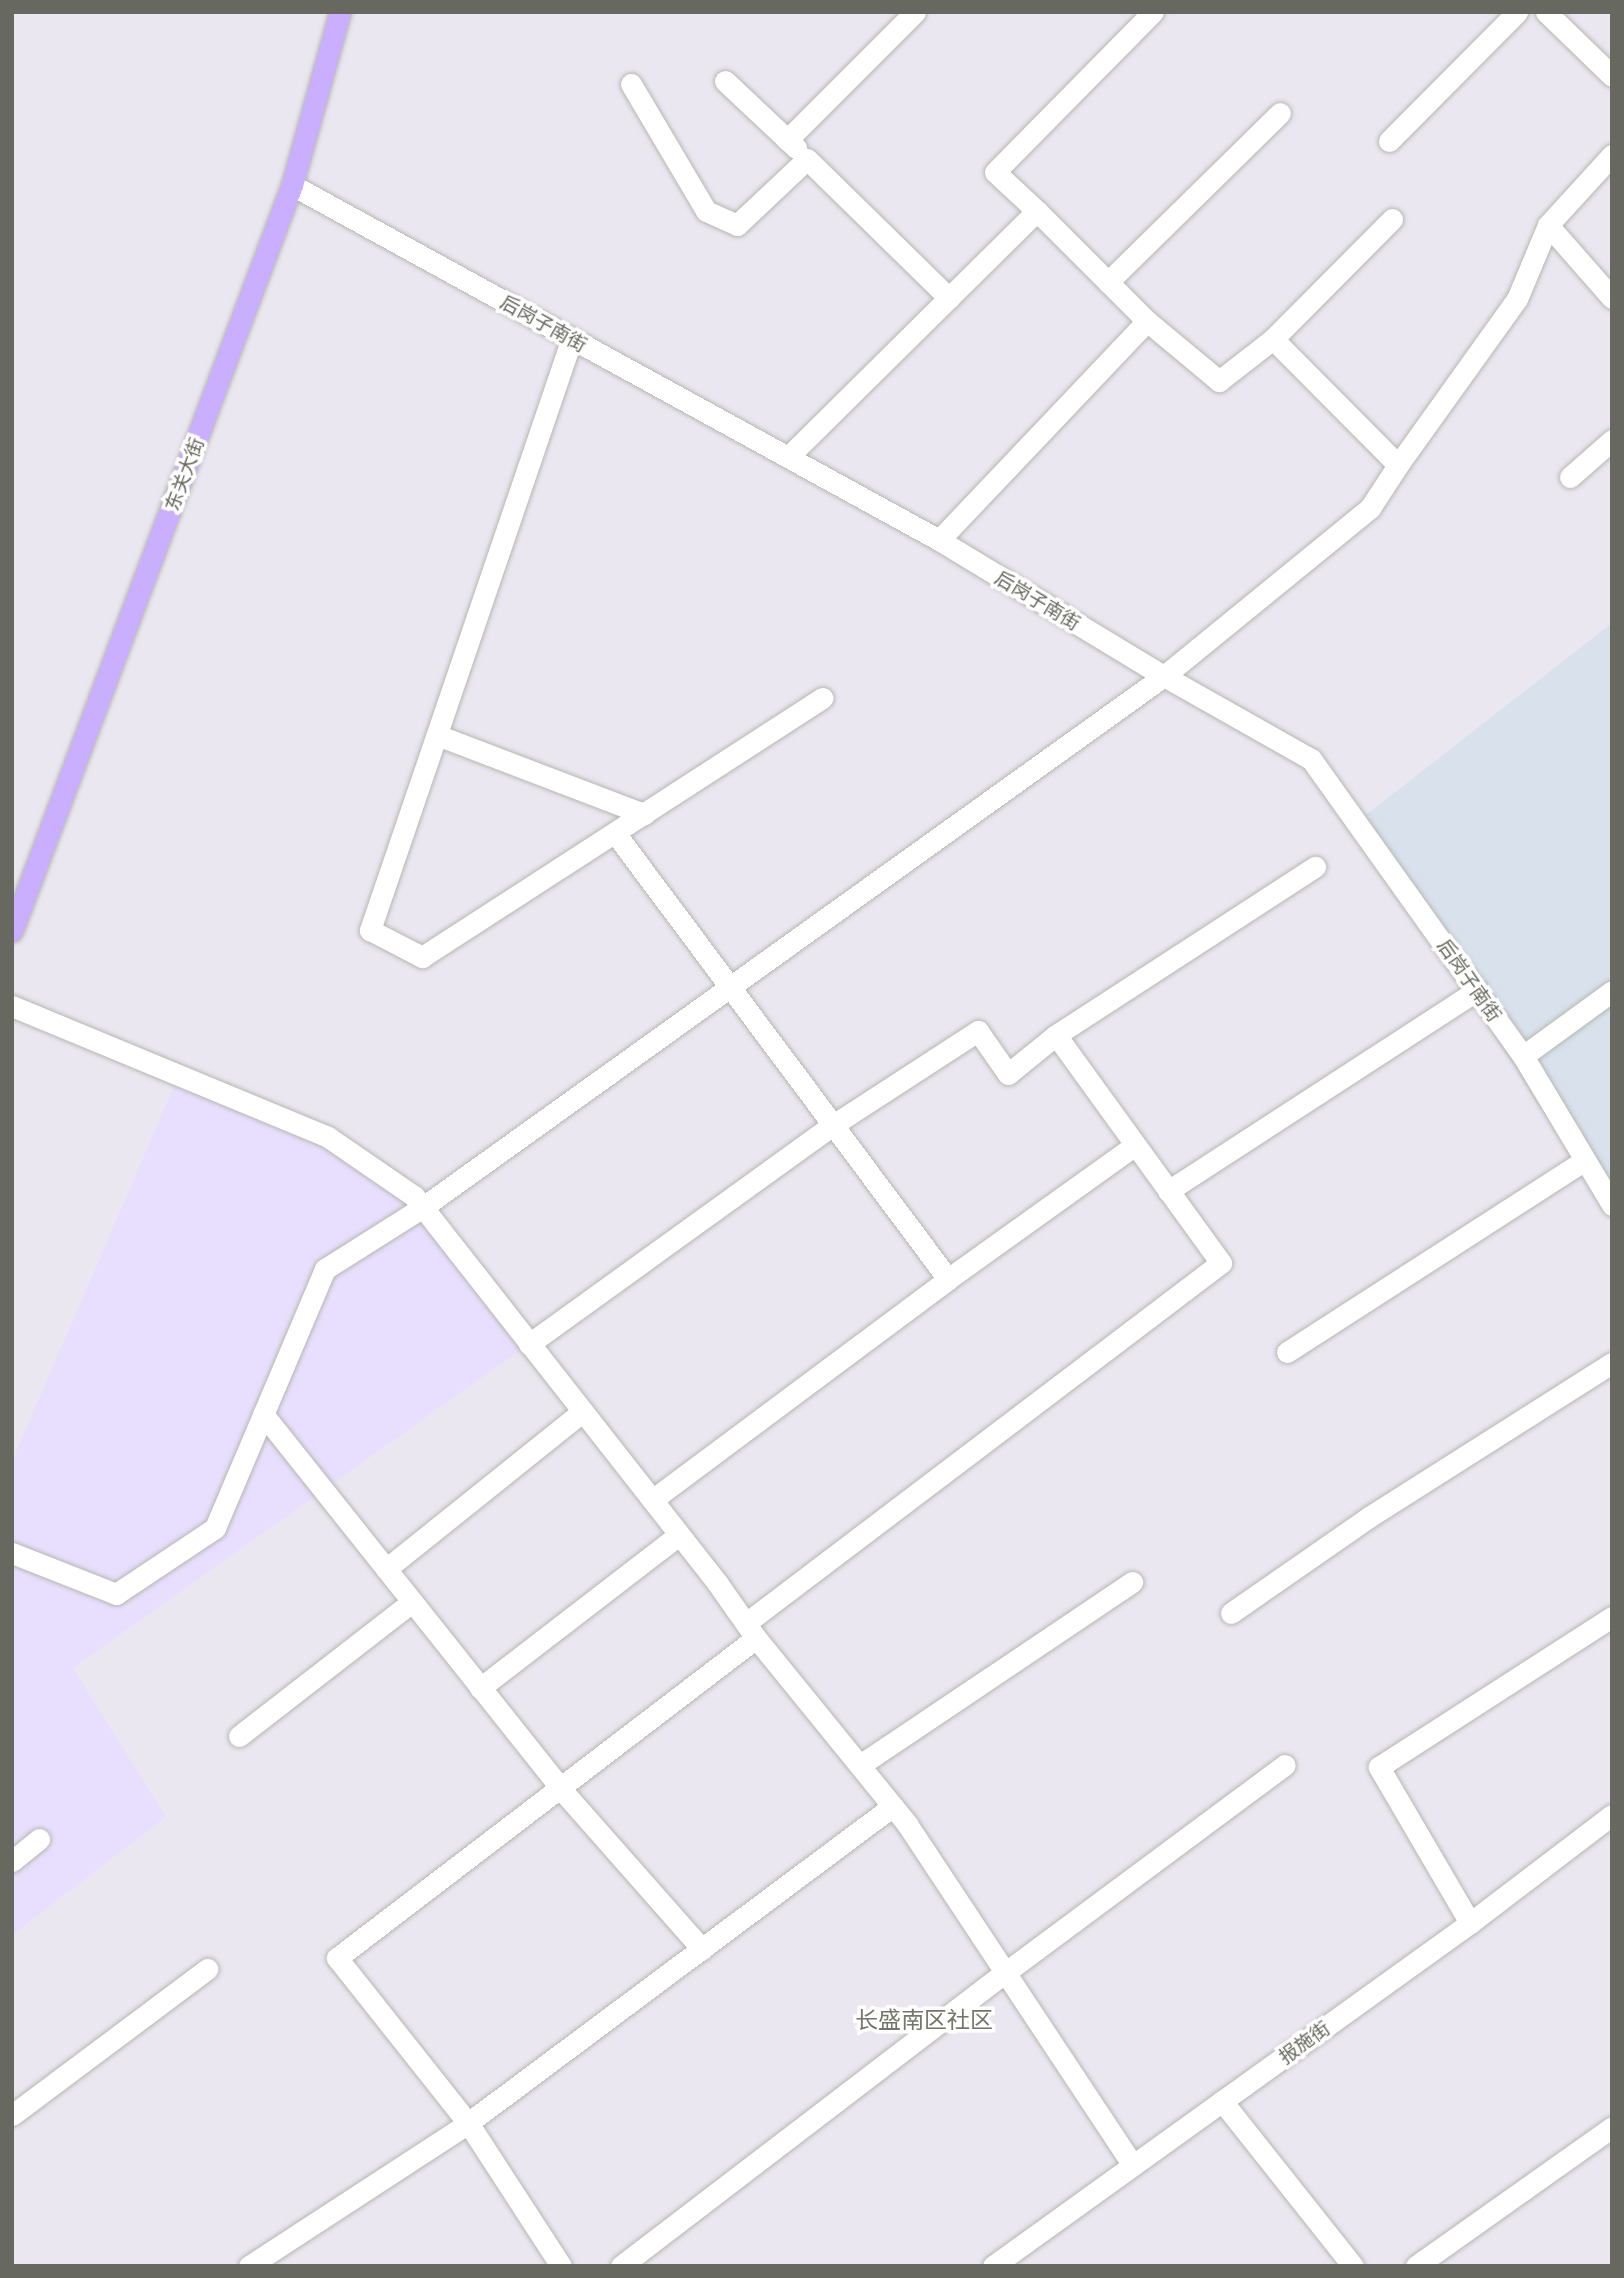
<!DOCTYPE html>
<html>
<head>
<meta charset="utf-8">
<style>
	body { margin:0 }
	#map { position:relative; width:1624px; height:2278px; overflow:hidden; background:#eae7f1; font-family:Commissioner,"Noto Sans SC",sans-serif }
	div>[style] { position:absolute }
	.commercial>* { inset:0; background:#e8dfff }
	.medical>* { inset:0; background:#d8e1ec }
	.roads { filter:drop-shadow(0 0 2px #b6b7b0) drop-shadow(0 0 2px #b6b7b0) }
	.minor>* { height:21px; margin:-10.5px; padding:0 10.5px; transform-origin:10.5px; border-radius:10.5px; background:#fff }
	.major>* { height:21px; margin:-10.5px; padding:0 10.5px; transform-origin:10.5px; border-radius:10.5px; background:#caaeff }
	span { translate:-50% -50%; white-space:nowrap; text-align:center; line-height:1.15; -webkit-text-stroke:7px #fff; paint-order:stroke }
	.street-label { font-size:19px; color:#67685f }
	.quarter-label { font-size:23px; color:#75756b }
	.frame { position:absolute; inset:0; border:14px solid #67685f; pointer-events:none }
</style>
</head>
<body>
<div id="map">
	<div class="commercial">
		<i style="clip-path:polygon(179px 1075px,328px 1137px,414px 1196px,529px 1344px,73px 1668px,166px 1817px,12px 1935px,12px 1461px)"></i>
	</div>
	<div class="medical">
		<i style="clip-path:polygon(1612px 623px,1612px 1220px,1357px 822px)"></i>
	</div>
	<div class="roads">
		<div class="minor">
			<i style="left:1546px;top:12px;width:92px;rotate:44.1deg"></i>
			<i style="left:725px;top:81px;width:98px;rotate:43.3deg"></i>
			<i style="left:631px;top:84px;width:147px;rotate:59.4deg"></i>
			<i style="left:706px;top:211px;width:34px;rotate:24deg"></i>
			<i style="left:737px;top:225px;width:96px;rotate:-43.3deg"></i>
			<i style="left:807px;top:159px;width:199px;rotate:44.4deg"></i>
			<i style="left:787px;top:140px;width:181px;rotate:-45deg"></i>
			<i style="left:1389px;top:141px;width:182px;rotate:-45.2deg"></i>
			<i style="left:292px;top:185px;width:738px;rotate:28.75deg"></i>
			<i style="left:939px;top:540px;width:263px;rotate:31.2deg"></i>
			<i style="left:1164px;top:676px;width:169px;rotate:29.5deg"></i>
			<i style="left:1311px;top:759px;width:365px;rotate:54.5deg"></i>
			<i style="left:1523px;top:1056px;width:174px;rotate:59.1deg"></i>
			<i style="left:1037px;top:211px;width:57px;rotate:-137.1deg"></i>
			<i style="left:995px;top:172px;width:225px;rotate:-45.4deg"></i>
			<i style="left:1548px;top:225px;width:97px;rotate:48.8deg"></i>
			<i style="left:1108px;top:282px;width:241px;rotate:-44.5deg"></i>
			<i style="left:1147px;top:321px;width:94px;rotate:39.8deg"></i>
			<i style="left:1219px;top:381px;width:68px;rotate:-37.9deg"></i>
			<i style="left:1273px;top:339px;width:177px;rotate:45.2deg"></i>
			<i style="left:1398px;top:465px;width:204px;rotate:-54.4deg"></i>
			<i style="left:1517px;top:299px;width:80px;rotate:-67.3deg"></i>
			<i style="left:1548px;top:225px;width:95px;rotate:-47.6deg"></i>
			<i style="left:572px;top:338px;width:626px;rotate:108.84deg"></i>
			<i style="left:370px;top:930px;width:59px;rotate:27.4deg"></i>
			<i style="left:422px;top:957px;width:477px;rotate:-32.9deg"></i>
			<i style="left:1273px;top:339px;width:169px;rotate:-45.2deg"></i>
			<i style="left:788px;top:457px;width:350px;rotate:-44.7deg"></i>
			<i style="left:1037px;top:211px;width:156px;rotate:45deg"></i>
			<i style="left:1147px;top:321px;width:302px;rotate:133.5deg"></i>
			<i style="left:1570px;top:477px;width:56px;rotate:-41.4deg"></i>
			<i style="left:437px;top:735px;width:222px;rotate:20.9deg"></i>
			<i style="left:615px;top:833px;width:557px;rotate:53.25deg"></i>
			<i style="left:12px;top:1006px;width:342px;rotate:22.5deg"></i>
			<i style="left:328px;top:1137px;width:104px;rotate:34.5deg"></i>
			<i style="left:414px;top:1196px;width:493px;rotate:51.9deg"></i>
			<i style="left:718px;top:1584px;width:66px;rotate:54.9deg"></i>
			<i style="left:756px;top:1638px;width:240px;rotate:50.9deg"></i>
			<i style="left:907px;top:1824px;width:409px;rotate:56.5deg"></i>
			<i style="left:1523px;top:1056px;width:110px;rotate:-36.1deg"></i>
			<i style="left:1168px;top:1191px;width:369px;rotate:-33deg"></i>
			<i style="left:529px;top:1344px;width:375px;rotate:-35.8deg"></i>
			<i style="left:833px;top:1125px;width:173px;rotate:-33deg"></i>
			<i style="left:978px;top:1031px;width:52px;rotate:55.1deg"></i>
			<i style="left:1008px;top:1074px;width:62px;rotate:-39.1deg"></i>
			<i style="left:1287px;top:1352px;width:354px;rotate:-32.8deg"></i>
			<i style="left:263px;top:1414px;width:478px;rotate:51.5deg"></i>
			<i style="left:560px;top:1788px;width:215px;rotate:48.6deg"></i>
			<i style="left:652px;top:1500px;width:369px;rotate:-36.7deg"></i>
			<i style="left:948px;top:1279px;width:230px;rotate:-35.6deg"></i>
			<i style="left:12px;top:1553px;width:112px;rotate:21.5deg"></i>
			<i style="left:116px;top:1594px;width:119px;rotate:-33.7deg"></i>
			<i style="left:215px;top:1528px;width:281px;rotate:-67deg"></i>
			<i style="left:325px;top:1269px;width:116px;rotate:-32.3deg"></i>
			<i style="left:423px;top:1207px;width:912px;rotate:-35.63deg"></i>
			<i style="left:1164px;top:676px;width:266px;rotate:-39.2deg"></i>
			<i style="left:1370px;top:508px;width:51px;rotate:-56.9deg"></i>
			<i style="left:386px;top:1569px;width:251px;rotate:-38.7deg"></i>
			<i style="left:1231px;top:1613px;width:168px;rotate:-34.8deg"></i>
			<i style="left:1369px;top:1517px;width:288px;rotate:-32.4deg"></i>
			<i style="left:746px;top:1623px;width:596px;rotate:-37.16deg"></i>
			<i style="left:1221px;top:1263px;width:281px;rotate:-125.9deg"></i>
			<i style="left:1056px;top:1035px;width:309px;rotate:-33deg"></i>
			<i style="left:480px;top:1688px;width:251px;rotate:-37.6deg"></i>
			<i style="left:239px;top:1736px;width:219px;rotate:-37.8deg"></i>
			<i style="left:860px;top:1765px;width:328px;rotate:-33.9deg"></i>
			<i style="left:12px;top:1861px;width:35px;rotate:-39deg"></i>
			<i style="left:1470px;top:1923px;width:181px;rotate:-120.3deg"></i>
			<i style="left:1379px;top:1767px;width:277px;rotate:-32.8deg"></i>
			<i style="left:1222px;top:2101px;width:211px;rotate:51.6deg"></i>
			<i style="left:12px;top:2115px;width:244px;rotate:-36.8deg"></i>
			<i style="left:249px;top:2266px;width:262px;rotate:-33.1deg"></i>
			<i style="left:468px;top:2123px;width:530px;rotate:-36.72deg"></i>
			<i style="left:561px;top:2266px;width:171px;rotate:-123deg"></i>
			<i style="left:468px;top:2123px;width:211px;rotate:-128.4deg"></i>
			<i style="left:337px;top:1958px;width:527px;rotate:-37.37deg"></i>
			<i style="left:621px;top:2266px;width:484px;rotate:-37.4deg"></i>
			<i style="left:1006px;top:1972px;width:347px;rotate:-36.6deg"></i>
			<i style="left:993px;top:2266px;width:588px;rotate:-35.72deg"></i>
			<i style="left:1470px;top:1923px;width:178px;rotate:-37.3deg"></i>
			<i style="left:1416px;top:2266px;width:240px;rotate:-35.3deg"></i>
		</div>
		<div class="major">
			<i style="left:12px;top:931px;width:797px;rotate:-69.43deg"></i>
			<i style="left:292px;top:185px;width:180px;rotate:-74.5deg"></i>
		</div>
	</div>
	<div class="street-label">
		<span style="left:544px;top:323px;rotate:29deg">后岗子南街</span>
		<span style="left:184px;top:474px;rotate:-70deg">东关大街</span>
		<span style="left:1038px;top:600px;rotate:31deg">后岗子南街</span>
		<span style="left:1470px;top:980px;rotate:55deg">后岗子南街</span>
		<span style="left:1304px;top:2042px;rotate:-36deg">报施街</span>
	</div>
	<div class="quarter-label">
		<span style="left:924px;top:2019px">长盛南区社区</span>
	</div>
	<div class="frame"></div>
</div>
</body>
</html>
